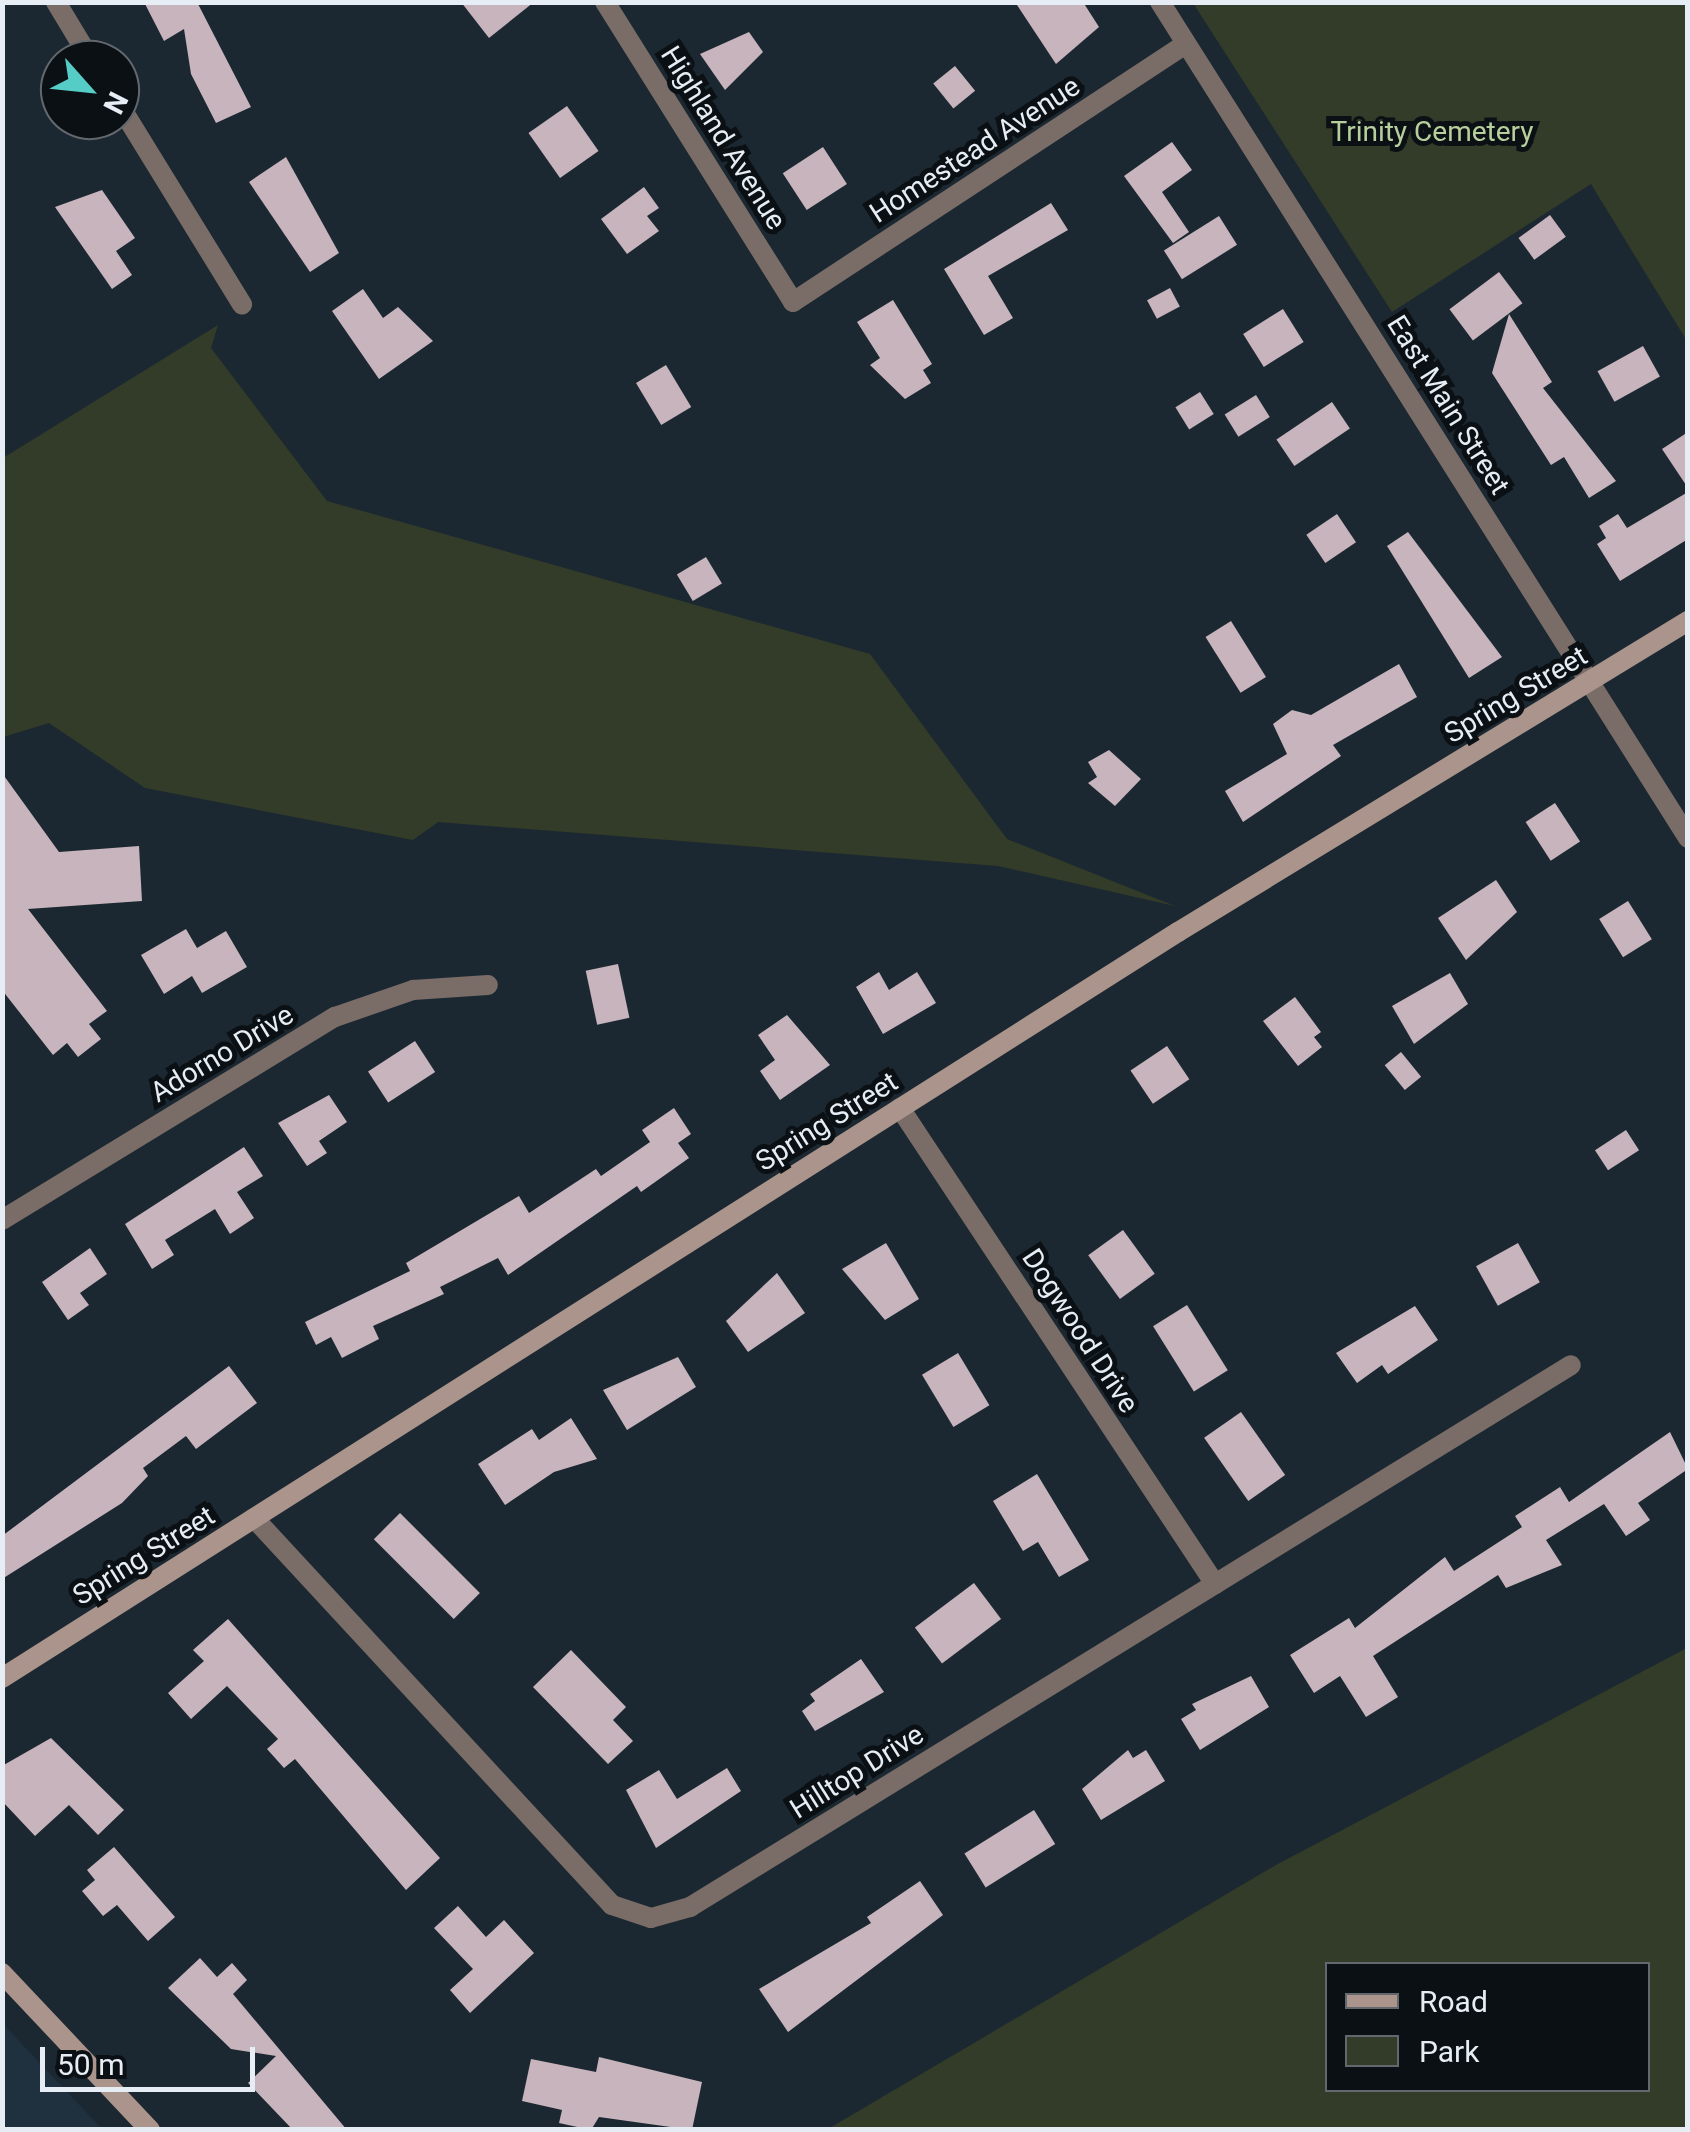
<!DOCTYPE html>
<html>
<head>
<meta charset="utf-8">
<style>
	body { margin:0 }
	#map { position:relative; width:1690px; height:2132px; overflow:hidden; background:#1c2831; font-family:Roboto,sans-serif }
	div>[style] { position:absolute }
	.built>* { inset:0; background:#1f313f }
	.green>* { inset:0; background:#333b29 }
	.building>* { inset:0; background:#c7b4bc; transform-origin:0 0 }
	.street>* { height:20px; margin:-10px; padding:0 10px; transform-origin:10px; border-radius:10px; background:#7a6d67 }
	.secondary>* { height:20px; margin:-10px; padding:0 10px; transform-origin:10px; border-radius:10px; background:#aa948b }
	span { translate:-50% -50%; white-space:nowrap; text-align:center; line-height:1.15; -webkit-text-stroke:10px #0b1014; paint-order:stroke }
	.park-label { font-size:28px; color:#b7cf9c }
	.street-label { font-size:28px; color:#e6edf4 }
	.frame { position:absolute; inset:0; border:5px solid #e6edf4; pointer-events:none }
	.legend { position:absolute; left:1325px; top:1962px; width:325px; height:130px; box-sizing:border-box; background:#0b1014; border:2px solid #63686e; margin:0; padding:12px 18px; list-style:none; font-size:30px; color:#e6edf4 }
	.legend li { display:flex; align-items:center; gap:20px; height:50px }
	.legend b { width:50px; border:2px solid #63686e }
	.north { position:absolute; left:40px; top:40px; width:100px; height:100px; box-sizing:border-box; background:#0b1014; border:2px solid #63686e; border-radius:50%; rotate:117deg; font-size:28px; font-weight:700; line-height:40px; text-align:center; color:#e6edf4 }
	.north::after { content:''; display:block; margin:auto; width:35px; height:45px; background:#55cdc6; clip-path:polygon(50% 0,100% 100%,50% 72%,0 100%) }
	.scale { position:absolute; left:40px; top:2047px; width:215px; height:45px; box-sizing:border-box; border:5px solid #e6edf4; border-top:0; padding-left:12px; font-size:30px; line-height:35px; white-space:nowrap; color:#e6edf4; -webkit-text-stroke:8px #0b1014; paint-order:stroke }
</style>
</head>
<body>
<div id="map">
	<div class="built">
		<i style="clip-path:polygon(3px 2024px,102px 2129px,3px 2129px)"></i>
	</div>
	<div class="green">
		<i style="clip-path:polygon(1193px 3px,1687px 3px,1687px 341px,1591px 184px,1392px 312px)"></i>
		<i style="clip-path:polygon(218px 325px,211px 348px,327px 501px,870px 654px,1007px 839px,1175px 906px,998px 866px,438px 822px,413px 840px,145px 788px,49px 723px,3px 737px,3px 458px)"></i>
		<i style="clip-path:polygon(evenodd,1687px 1648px,1687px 2129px,828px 2129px,1276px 1865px,1687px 1648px,1328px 1964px,1648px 1964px,1648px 2090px,1328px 2090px,1328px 1964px)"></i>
	</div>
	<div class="building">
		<i style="clip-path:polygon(144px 2px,197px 2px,251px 107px,216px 123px,191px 74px,184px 29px,164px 41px)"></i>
		<i style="clip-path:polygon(461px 2px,534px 2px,489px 38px)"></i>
		<i style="clip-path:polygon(1015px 2px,1083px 2px,1099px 27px,1056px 64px)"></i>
		<i style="clip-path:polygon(749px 32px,763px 52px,725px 90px,700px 54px)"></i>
		<i style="left:955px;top:66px;width:32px;height:28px;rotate:51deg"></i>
		<i style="left:567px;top:106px;width:55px;height:47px;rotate:55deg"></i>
		<i style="clip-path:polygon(1172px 142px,1192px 170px,1162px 192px,1189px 232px,1173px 243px,1124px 176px)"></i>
		<i style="left:823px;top:147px;width:44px;height:48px;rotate:57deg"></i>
		<i style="clip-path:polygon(286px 157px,339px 253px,310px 272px,249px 182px)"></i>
		<i style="clip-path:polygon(644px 187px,659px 208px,647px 216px,659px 231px,627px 254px,601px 219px)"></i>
		<i style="clip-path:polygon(102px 190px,135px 238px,116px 251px,132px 275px,112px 289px,55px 207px)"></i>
		<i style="clip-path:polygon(1051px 203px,1068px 230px,988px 276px,1013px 318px,984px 335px,944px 269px)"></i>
		<i style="left:1550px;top:215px;width:27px;height:39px;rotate:54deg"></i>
		<i style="left:1219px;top:216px;width:34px;height:65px;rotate:58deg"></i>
		<i style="left:1499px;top:272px;width:39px;height:62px;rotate:53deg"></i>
		<i style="left:1170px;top:288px;width:21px;height:26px;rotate:62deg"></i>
		<i style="clip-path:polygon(363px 289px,383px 318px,398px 307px,433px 341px,379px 379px,332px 311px)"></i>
		<i style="clip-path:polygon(893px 300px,932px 364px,923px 370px,931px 383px,905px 399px,870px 365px,880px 358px,857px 322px)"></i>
		<i style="left:1283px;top:309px;width:39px;height:47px;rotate:58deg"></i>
		<i style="clip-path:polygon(1509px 314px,1552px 382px,1543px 388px,1616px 481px,1589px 498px,1564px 457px,1551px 465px,1492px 373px)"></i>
		<i style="left:1643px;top:346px;width:35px;height:52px;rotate:61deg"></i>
		<i style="left:666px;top:365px;width:49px;height:35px;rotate:59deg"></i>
		<i style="left:1200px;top:392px;width:26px;height:29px;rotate:58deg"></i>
		<i style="left:1256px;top:395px;width:26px;height:37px;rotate:58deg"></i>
		<i style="left:1332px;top:402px;width:32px;height:67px;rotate:56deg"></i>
		<i style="clip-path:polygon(1688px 432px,1688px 488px,1662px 449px)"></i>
		<i style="clip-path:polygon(1688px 492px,1688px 539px,1620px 581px,1597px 544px,1606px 538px,1599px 526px,1618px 514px,1627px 528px)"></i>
		<i style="left:1337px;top:514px;width:34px;height:37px;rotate:56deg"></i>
		<i style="clip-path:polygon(1408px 532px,1502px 657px,1469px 678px,1387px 546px)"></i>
		<i style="left:706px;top:557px;width:31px;height:34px;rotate:59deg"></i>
		<i style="left:1231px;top:621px;width:66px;height:30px;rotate:58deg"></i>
		<i style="clip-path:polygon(1399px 664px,1417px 697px,1333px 745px,1341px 756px,1243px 822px,1225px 791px,1287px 754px,1273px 724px,1292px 710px,1311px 715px)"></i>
		<i style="clip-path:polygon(1109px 750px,1141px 779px,1115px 806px,1088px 783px,1097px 777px,1088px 762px)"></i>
		<i style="clip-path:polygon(2px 773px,59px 852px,139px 846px,142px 901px,28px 909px,107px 1011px,89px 1024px,101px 1039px,78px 1057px,67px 1043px,53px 1055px,2px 990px)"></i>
		<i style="left:1555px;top:803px;width:46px;height:35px;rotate:57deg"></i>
		<i style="clip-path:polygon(1496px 880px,1517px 912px,1466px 960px,1438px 918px)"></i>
		<i style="left:1628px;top:901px;width:45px;height:34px;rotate:58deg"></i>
		<i style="clip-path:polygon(186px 929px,197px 948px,226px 931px,247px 967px,202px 993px,192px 976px,164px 994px,141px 955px)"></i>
		<i style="left:618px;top:964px;width:55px;height:33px;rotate:78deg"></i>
		<i style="clip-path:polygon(879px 972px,889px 990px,917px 972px,936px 1003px,883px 1034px,856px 987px)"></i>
		<i style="clip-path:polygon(1450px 973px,1468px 1004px,1414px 1044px,1392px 1006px)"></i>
		<i style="clip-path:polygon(1295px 997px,1321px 1032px,1314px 1037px,1322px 1047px,1298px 1066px,1263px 1021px)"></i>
		<i style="clip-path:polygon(787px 1015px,830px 1065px,780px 1100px,760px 1071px,775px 1060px,758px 1035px)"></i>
		<i style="left:415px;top:1041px;width:37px;height:56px;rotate:57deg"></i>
		<i style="left:1167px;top:1046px;width:40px;height:44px;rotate:56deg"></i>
		<i style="left:1401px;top:1052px;width:32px;height:21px;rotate:51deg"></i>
		<i style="clip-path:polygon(329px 1095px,347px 1122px,319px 1141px,327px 1153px,307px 1166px,278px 1123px)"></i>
		<i style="clip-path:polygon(674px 1108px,691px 1134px,678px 1143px,689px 1158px,641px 1192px,637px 1186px,508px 1275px,498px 1258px,440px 1287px,444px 1294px,373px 1326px,379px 1339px,342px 1358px,331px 1337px,316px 1345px,305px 1322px,410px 1271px,406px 1263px,519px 1196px,529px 1213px,596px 1169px,601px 1176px,650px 1142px,642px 1130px)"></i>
		<i style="left:1626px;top:1130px;width:24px;height:37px;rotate:57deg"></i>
		<i style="clip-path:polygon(244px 1147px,263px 1176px,237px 1192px,254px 1218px,230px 1234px,215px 1209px,165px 1240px,174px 1255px,152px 1269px,125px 1224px)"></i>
		<i style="left:1123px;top:1230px;width:54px;height:43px;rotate:54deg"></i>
		<i style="clip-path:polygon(886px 1243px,919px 1299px,885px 1320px,842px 1269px)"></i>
		<i style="left:1518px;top:1243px;width:45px;height:48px;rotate:61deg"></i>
		<i style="clip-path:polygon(90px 1248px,107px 1274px,80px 1293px,89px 1305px,68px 1320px,42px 1282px)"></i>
		<i style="clip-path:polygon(777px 1273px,805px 1313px,748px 1352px,726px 1321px)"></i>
		<i style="left:1187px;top:1305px;width:77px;height:40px;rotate:58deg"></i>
		<i style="clip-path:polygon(1415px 1306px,1438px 1340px,1388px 1374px,1382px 1365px,1357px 1383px,1336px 1353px)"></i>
		<i style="left:958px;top:1353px;width:61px;height:42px;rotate:59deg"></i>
		<i style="clip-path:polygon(678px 1357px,696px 1387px,627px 1430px,603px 1390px)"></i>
		<i style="clip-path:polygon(229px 1366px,257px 1403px,196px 1449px,186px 1436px,143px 1468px,148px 1476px,122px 1503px,2px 1579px,2px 1536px)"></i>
		<i style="left:1241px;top:1412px;width:77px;height:45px;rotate:55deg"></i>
		<i style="clip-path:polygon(571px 1418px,597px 1459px,554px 1472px,505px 1505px,478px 1464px,532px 1429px,539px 1440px)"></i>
		<i style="clip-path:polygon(1670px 1432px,1688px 1469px,1638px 1503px,1650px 1520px,1626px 1536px,1604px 1504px,1546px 1540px,1562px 1565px,1506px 1588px,1498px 1575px,1373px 1656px,1398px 1697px,1366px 1717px,1340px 1676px,1314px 1693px,1290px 1655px,1349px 1618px,1355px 1628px,1445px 1557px,1454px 1571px,1522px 1527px,1515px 1516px,1560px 1487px,1569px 1502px)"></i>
		<i style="clip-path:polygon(1037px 1474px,1089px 1560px,1059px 1577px,1038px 1542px,1023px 1551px,993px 1501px)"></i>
		<i style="left:400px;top:1513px;width:113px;height:37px;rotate:45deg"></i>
		<i style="left:974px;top:1583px;width:45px;height:74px;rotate:53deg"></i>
		<i style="clip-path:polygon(228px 1619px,440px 1858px,406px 1890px,295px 1759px,284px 1768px,267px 1749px,278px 1739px,227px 1686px,191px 1719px,168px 1693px,204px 1661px,193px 1650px)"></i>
		<i style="clip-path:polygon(571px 1650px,626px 1707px,613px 1720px,633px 1741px,608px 1764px,533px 1687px)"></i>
		<i style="clip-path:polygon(861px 1659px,884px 1692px,815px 1731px,802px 1711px,815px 1701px,810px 1694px)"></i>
		<i style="clip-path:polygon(1251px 1676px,1269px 1707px,1200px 1750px,1181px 1719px,1196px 1710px,1192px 1704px)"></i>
		<i style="clip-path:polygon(51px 1738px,124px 1810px,98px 1835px,69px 1805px,35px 1836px,2px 1801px,2px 1766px)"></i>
		<i style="clip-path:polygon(1128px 1750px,1133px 1758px,1146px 1750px,1165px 1781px,1101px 1820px,1082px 1789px)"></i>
		<i style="clip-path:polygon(727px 1768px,741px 1791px,656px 1848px,626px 1790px,659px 1770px,677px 1799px)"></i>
		<i style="left:1034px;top:1810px;width:40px;height:82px;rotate:58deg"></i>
		<i style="clip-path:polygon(114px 1847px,175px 1917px,148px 1941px,117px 1905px,103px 1916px,82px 1891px,95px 1880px,87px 1870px)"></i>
		<i style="clip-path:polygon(920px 1881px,943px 1915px,788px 2032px,759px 1989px,871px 1923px,867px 1917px)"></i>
		<i style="clip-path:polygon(458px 1906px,486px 1937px,504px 1920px,534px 1953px,470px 2013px,450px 1990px,473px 1969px,434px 1928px)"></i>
		<i style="clip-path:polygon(200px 1958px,217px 1977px,232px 1963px,247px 1980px,233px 1994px,347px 2130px,293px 2130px,248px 2083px,276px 2056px,231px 2049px,168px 1988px)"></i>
		<i style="clip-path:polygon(599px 2057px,702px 2082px,692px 2130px,599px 2117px,591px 2130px,559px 2123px,562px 2110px,522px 2101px,531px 2059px,596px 2072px)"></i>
	</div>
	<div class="street">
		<i style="left:56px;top:2px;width:68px;rotate:58.9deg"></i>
		<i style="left:605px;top:2px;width:354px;rotate:57.9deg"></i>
		<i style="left:793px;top:302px;width:470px;rotate:-33.3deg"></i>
		<i style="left:1160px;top:2px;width:989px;rotate:57.72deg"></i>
		<i style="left:120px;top:106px;width:233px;rotate:58.4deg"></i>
		<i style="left:900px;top:1108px;width:571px;rotate:56.5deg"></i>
		<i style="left:2px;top:1220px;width:390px;rotate:-31.4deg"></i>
		<i style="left:335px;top:1017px;width:83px;rotate:-19.1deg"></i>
		<i style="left:413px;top:990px;width:75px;rotate:-3.8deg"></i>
		<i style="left:254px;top:1518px;width:527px;rotate:47.23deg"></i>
		<i style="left:612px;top:1905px;width:41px;rotate:18.4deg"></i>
		<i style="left:651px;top:1918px;width:41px;rotate:-15.8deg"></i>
		<i style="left:690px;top:1907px;width:1034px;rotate:-31.6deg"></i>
	</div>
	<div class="secondary">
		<i style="left:2px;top:1678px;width:1393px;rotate:-32.39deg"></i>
		<i style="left:1178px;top:932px;width:597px;rotate:-31.38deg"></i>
		<i style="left:2px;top:1973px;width:216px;rotate:46.7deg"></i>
	</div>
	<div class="park-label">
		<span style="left:1432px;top:132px">Trinity Cemetery</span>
	</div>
	<div class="street-label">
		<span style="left:723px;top:138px;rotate:58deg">Highland Avenue</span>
		<span style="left:975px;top:150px;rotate:-33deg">Homestead Avenue</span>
		<span style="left:1448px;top:405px;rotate:58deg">East Main Street</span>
		<span style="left:1516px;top:695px;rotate:-31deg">Spring Street</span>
		<span style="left:222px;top:1054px;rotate:-31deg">Adorno Drive</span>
		<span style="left:827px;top:1122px;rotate:-32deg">Spring Street</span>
		<span style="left:1080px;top:1331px;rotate:57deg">Dogwood Drive</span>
		<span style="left:144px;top:1556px;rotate:-32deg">Spring Street</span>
		<span style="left:857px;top:1772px;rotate:-32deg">Hilltop Drive</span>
	</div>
	<div class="frame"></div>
	<ul class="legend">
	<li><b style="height:12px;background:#aa948b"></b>Road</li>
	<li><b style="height:28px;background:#333b29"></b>Park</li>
	</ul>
	<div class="north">N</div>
	<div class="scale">50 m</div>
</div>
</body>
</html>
